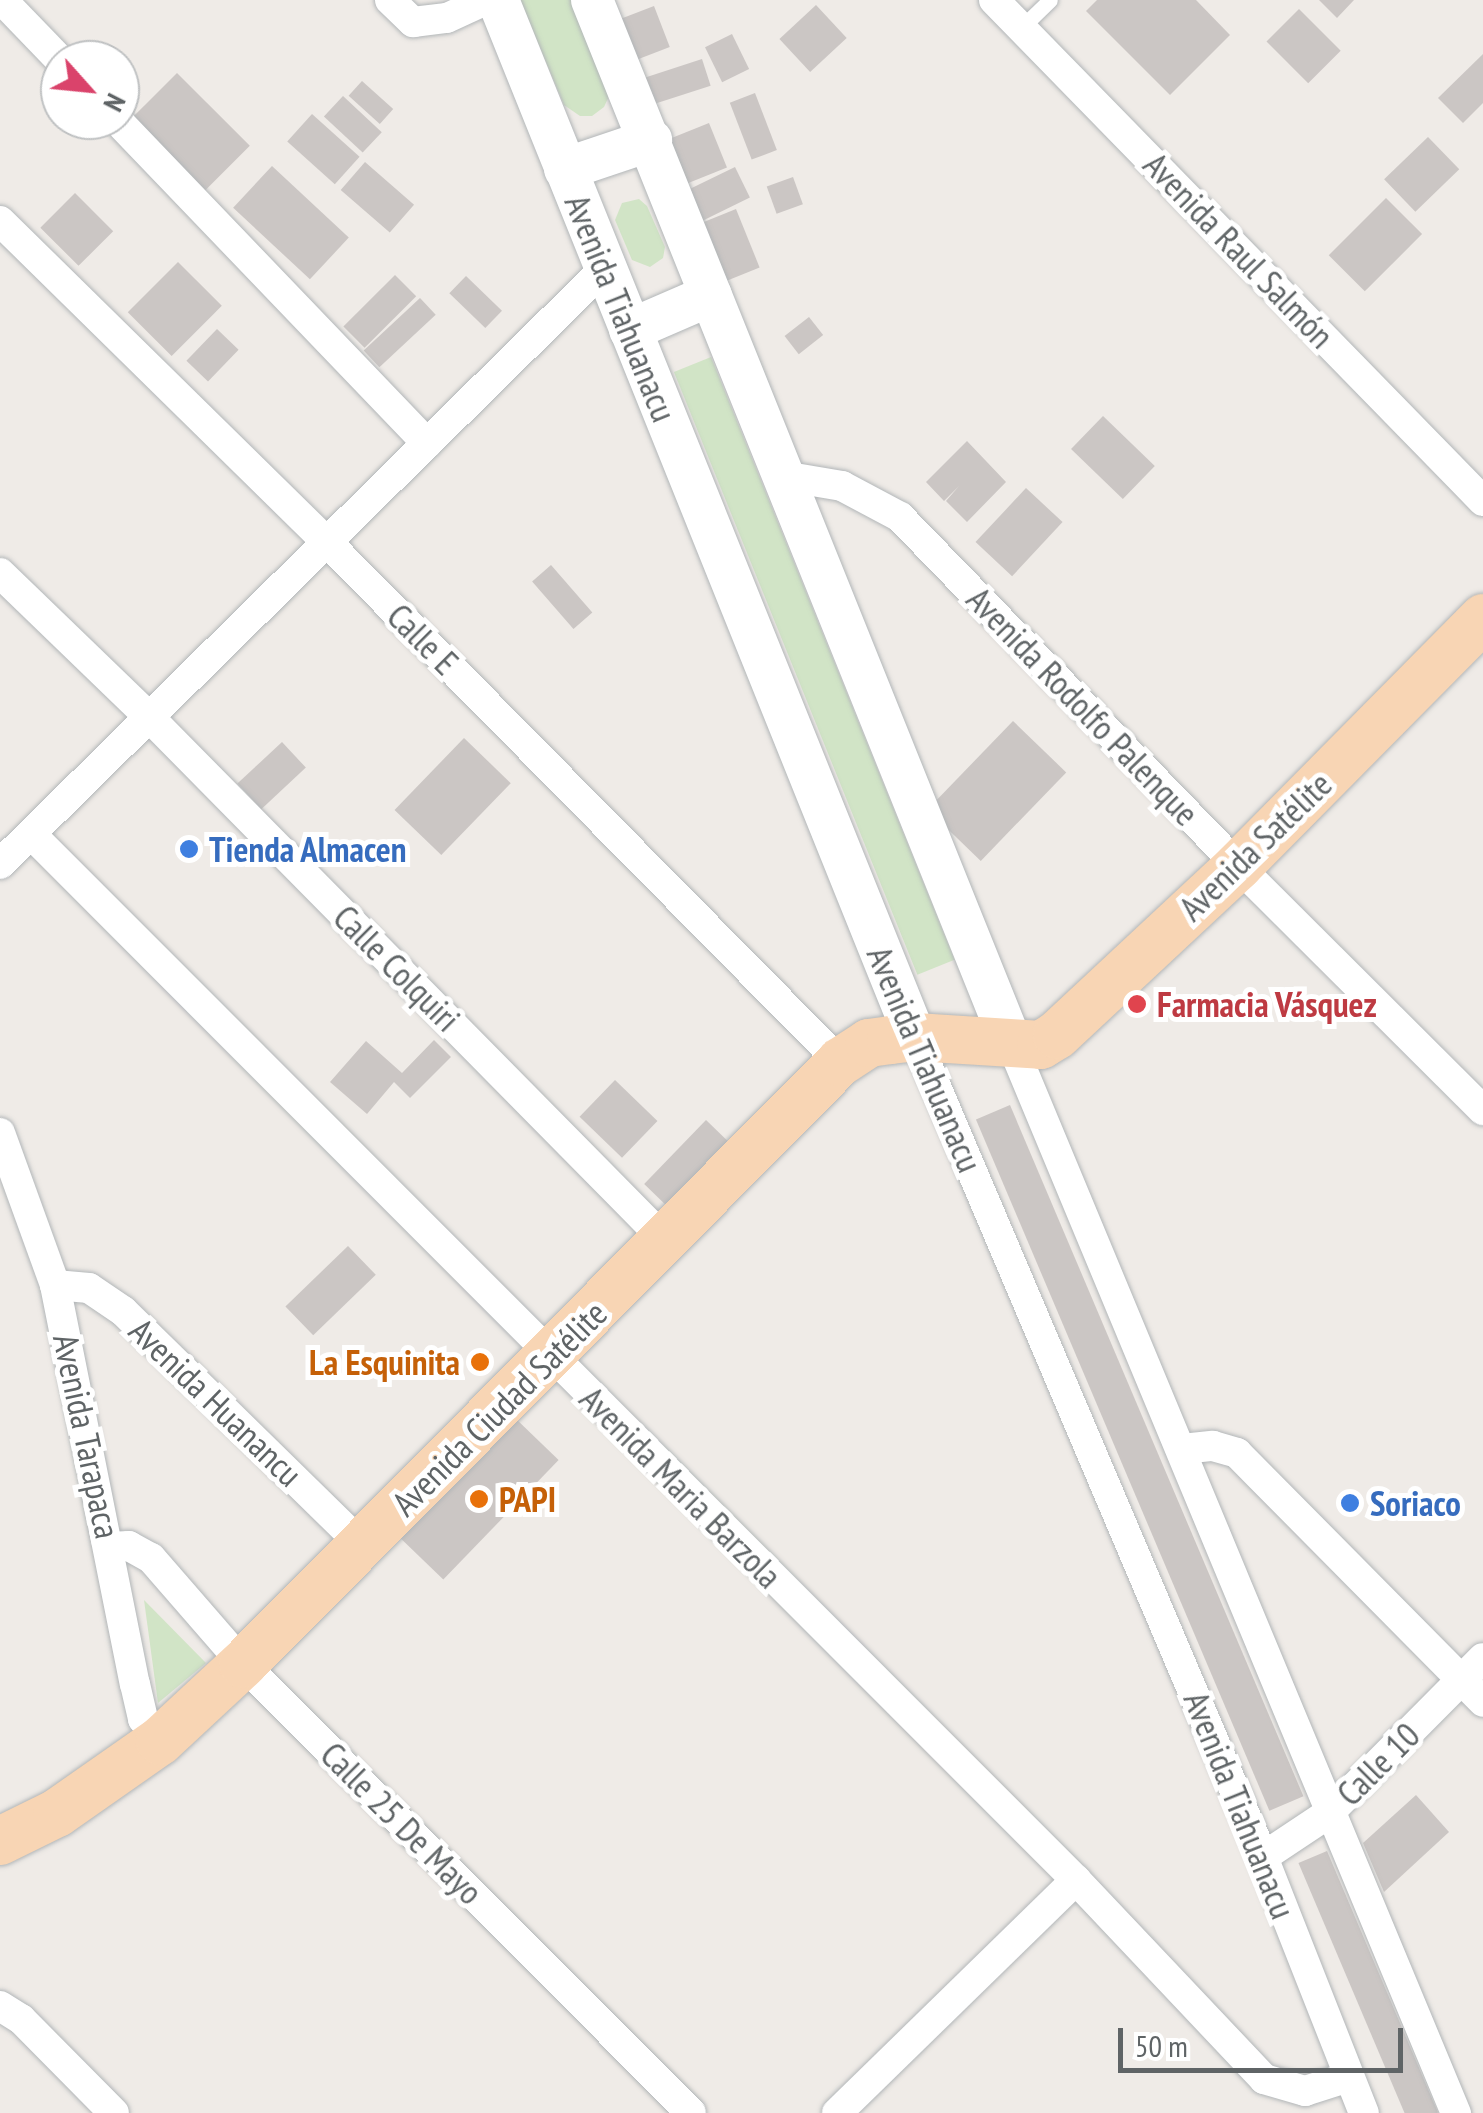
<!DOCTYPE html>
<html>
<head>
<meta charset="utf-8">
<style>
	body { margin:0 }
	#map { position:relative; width:1483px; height:2113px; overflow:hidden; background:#efebe7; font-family:"PT Sans Narrow",sans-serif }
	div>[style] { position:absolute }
	.green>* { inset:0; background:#d1e4c6; transform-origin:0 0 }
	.building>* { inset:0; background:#cbc6c4; transform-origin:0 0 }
	.roads { filter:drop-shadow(0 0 2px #b2b6b8) drop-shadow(0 0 2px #b2b6b8) }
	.lane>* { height:15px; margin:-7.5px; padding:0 7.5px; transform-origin:7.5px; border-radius:7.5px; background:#fff }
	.street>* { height:30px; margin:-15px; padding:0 15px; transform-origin:15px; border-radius:15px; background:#fff }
	.secondary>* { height:42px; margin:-21px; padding:0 21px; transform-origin:21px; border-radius:21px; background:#fff }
	.primary>* { height:48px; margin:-24px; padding:0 24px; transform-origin:24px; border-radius:24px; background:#f8d5b4 }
	.dots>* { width:28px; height:28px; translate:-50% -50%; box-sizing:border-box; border:5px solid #fff; border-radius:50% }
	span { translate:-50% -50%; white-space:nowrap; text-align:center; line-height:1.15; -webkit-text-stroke:10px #fff; paint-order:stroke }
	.street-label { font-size:35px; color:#5f6466 }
	.shop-label { font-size:35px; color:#366cbe; font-weight:700 }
	.left { translate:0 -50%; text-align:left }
	.health-label { font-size:35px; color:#be3a42; font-weight:700 }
	.food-label { font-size:35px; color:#c56008; font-weight:700 }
	.right { translate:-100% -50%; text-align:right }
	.north { position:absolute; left:40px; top:40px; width:100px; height:100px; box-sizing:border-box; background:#fff; border:2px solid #bfc1c2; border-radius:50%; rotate:117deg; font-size:28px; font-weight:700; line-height:40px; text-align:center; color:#5f6466 }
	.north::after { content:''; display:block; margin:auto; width:35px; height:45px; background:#da436b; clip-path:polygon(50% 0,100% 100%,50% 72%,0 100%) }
	.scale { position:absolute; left:1118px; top:2028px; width:285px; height:45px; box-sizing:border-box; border:5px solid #5f6466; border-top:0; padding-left:12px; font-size:30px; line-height:35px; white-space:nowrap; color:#5f6466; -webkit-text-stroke:8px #fff; paint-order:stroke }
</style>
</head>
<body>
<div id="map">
	<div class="green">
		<i style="clip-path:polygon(520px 0,571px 0,610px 94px,604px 107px,592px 116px,580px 116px,564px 105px)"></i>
		<i style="clip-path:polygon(639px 199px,647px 206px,665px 247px,663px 258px,650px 267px,632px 260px,615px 220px,622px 203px)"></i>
		<i style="left:711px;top:357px;width:650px;height:40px;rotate:68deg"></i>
		<i style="clip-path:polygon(144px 1600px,206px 1663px,158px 1703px)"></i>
	</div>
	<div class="building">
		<i style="clip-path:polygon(1097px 0,1196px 0,1230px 35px,1170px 95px,1086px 11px)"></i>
		<i style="clip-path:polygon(1319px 0,1354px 0,1337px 18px)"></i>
		<i style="left:816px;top:5px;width:45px;height:50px;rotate:47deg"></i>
		<i style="left:654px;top:6px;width:44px;height:41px;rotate:69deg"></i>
		<i style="left:1299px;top:9px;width:59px;height:46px;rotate:45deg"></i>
		<i style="left:732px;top:34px;width:39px;height:30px;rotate:64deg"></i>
		<i style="clip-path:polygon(1483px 54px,1483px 103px,1463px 123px,1438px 98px)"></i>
		<i style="left:702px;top:59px;width:28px;height:66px;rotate:72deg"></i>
		<i style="left:177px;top:73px;width:103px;height:69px;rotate:45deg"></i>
		<i style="left:362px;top:81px;width:42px;height:20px;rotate:42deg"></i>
		<i style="left:755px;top:93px;width:61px;height:27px;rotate:69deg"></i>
		<i style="left:343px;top:96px;width:53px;height:28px;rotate:43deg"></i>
		<i style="left:312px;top:114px;width:64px;height:37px;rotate:42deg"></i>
		<i style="left:709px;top:123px;width:48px;height:49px;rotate:68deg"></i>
		<i style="left:1428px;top:137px;width:45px;height:61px;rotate:46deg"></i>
		<i style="left:365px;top:162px;width:65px;height:37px;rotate:41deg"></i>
		<i style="left:272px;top:166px;width:105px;height:57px;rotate:43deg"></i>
		<i style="left:735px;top:167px;width:34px;height:55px;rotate:64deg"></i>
		<i style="left:793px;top:177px;width:29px;height:28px;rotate:70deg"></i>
		<i style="left:75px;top:193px;width:54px;height:49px;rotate:45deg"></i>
		<i style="left:1386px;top:198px;width:51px;height:81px;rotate:45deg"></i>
		<i style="left:736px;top:209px;width:63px;height:42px;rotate:68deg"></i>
		<i style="left:178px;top:262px;width:62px;height:71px;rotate:45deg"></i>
		<i style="left:395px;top:275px;width:30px;height:73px;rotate:45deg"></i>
		<i style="left:466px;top:276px;width:50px;height:24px;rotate:44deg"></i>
		<i style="left:420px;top:298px;width:23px;height:77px;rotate:47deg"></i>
		<i style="left:809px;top:317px;width:23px;height:31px;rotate:52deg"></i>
		<i style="left:217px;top:329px;width:30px;height:44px;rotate:44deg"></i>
		<i style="left:1103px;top:416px;width:72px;height:46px;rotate:44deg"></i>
		<i style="clip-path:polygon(967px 441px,1006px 482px,967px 522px,946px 501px,959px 486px,944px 501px,926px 482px)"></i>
		<i style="left:1026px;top:488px;width:50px;height:74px;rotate:43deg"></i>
		<i style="left:551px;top:565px;width:63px;height:25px;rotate:49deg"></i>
		<i style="left:1013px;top:721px;width:74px;height:123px;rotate:44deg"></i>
		<i style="left:464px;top:738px;width:65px;height:100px;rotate:44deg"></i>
		<i style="left:282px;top:742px;width:35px;height:61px;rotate:47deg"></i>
		<i style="clip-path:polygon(434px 1040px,451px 1057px,410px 1098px,394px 1082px,367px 1114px,330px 1082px,366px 1041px,402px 1073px)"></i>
		<i style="left:615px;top:1080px;width:59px;height:51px;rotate:44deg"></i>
		<i style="left:1010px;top:1105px;width:751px;height:37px;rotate:67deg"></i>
		<i style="left:706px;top:1120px;width:33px;height:89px;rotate:44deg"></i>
		<i style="left:348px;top:1246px;width:40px;height:87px;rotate:46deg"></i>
		<i style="left:514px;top:1417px;width:62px;height:166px;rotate:44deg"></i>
		<i style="clip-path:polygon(1416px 1795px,1449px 1832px,1384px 1892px,1363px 1843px)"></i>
		<i style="left:1327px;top:1851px;width:284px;height:31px;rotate:67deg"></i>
	</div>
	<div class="roads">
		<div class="lane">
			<i style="left:1021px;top:28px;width:40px;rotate:-44deg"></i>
		</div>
		<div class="street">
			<i style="left:2px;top:0;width:83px;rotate:46deg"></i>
			<i style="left:390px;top:0;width:32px;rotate:44deg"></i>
			<i style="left:413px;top:22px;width:34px;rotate:-7deg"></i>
			<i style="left:447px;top:18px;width:43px;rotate:-24.8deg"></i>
			<i style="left:994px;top:0;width:700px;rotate:45.69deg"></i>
			<i style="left:117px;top:120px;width:448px;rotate:46.2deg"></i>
			<i style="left:0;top:221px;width:458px;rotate:44.5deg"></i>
			<i style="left:327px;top:542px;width:730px;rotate:45.39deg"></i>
			<i style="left:783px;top:476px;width:60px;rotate:9.6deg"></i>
			<i style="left:842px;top:486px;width:66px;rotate:28.1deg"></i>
			<i style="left:900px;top:517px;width:486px;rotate:45.9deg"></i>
			<i style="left:1238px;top:866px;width:346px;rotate:44.9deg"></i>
			<i style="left:0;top:573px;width:209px;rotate:44deg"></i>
			<i style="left:150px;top:718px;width:732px;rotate:45.39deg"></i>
			<i style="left:32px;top:835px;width:1477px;rotate:45.03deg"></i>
			<i style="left:1076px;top:1880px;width:274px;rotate:46.6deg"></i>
			<i style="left:1264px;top:2079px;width:43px;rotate:16.3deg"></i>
			<i style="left:1305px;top:2091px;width:46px;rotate:-17.7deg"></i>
			<i style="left:0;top:864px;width:849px;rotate:-44.57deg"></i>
			<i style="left:915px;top:1037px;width:891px;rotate:67deg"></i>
			<i style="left:1263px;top:1857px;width:275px;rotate:68.5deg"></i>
			<i style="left:1012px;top:1045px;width:1157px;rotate:67.43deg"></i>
			<i style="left:0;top:1133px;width:162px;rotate:70.1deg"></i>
			<i style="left:55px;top:1285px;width:407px;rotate:78.7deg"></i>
			<i style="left:135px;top:1684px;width:36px;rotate:77deg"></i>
			<i style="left:143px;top:1719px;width:28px;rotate:52deg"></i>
			<i style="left:55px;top:1285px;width:34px;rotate:5deg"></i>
			<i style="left:89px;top:1288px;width:41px;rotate:34.1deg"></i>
			<i style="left:123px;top:1311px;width:334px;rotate:44.4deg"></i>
			<i style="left:1182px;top:1449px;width:31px;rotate:-6deg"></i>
			<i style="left:1213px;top:1446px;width:25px;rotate:16deg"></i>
			<i style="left:1237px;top:1453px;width:350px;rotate:45.3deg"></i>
			<i style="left:110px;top:1547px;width:19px;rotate:-3deg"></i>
			<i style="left:129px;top:1546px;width:25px;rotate:29deg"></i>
			<i style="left:151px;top:1558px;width:140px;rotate:49deg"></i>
			<i style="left:243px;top:1664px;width:634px;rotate:45.06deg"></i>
			<i style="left:1263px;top:1857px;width:79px;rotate:-33.7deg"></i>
			<i style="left:1329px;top:1813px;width:218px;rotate:-45.2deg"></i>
			<i style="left:0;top:2006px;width:25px;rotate:32deg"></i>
			<i style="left:21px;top:2019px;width:132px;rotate:45.3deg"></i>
			<i style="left:837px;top:2113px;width:334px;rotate:-44.3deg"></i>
		</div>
		<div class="secondary">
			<i style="left:498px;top:0;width:1118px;rotate:68.09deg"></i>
			<i style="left:592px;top:0;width:1126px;rotate:68.1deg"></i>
			<i style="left:565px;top:169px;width:91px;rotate:-18.6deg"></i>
			<i style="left:630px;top:330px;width:88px;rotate:-23.4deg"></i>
		</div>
		<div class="primary">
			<i style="left:0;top:1841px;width:64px;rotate:-26.2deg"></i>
			<i style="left:57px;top:1813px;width:126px;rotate:-35deg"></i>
			<i style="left:160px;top:1741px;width:113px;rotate:-42.9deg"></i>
			<i style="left:243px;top:1664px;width:848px;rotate:-45.24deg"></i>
			<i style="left:840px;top:1062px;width:35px;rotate:-33deg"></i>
			<i style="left:869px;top:1043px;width:22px;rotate:-8deg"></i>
			<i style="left:891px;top:1040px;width:24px;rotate:-7deg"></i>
			<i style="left:915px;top:1037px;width:126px;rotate:3.6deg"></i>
			<i style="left:1041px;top:1045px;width:19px;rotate:-32deg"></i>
			<i style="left:1057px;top:1035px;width:248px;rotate:-43deg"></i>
			<i style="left:1238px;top:866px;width:349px;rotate:-45.3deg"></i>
		</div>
	</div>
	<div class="dots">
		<i style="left:189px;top:849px;background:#3f7fe0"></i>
		<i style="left:1137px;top:1004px;background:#e0444e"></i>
		<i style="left:480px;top:1362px;background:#e8710a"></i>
		<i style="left:479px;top:1499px;background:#e8710a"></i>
		<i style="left:1350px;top:1503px;background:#3f7fe0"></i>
	</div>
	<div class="street-label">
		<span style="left:1239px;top:250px;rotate:46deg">Avenida Raul Salmón</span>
		<span style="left:621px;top:308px;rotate:68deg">Avenida Tiahuanacu</span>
		<span style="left:423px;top:639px;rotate:45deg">Calle E</span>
		<span style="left:1083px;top:706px;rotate:46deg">Avenida Rodolfo Palenque</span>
		<span style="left:1255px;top:846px;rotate:-44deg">Avenida Satélite</span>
		<span style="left:397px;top:968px;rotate:45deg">Calle Colquiri</span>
		<span style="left:925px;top:1059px;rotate:67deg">Avenida Tiahuanacu</span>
		<span style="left:216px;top:1402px;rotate:44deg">Avenida Huanancu</span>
		<span style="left:499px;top:1408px;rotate:-45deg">Avenida Ciudad Satélite</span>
		<span style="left:87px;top:1436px;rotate:78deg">Avenida Tarapaca</span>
		<span style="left:681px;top:1487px;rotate:45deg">Avenida Maria Barzola</span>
		<span style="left:1378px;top:1764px;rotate:-45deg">Calle 10</span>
		<span style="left:1240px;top:1805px;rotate:68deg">Avenida Tiahuanacu</span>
		<span style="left:402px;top:1823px;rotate:45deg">Calle 25 De Mayo</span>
	</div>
	<div class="shop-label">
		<span class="left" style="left:209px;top:849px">Tienda Almacen</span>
		<span class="left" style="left:1370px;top:1503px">Soriaco</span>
	</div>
	<div class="health-label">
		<span class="left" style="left:1157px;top:1004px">Farmacia Vásquez</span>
	</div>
	<div class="food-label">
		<span class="right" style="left:460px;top:1362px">La Esquinita</span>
		<span class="left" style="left:499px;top:1499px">PAPI</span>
	</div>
	<div class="north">N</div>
	<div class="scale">50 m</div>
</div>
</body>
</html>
